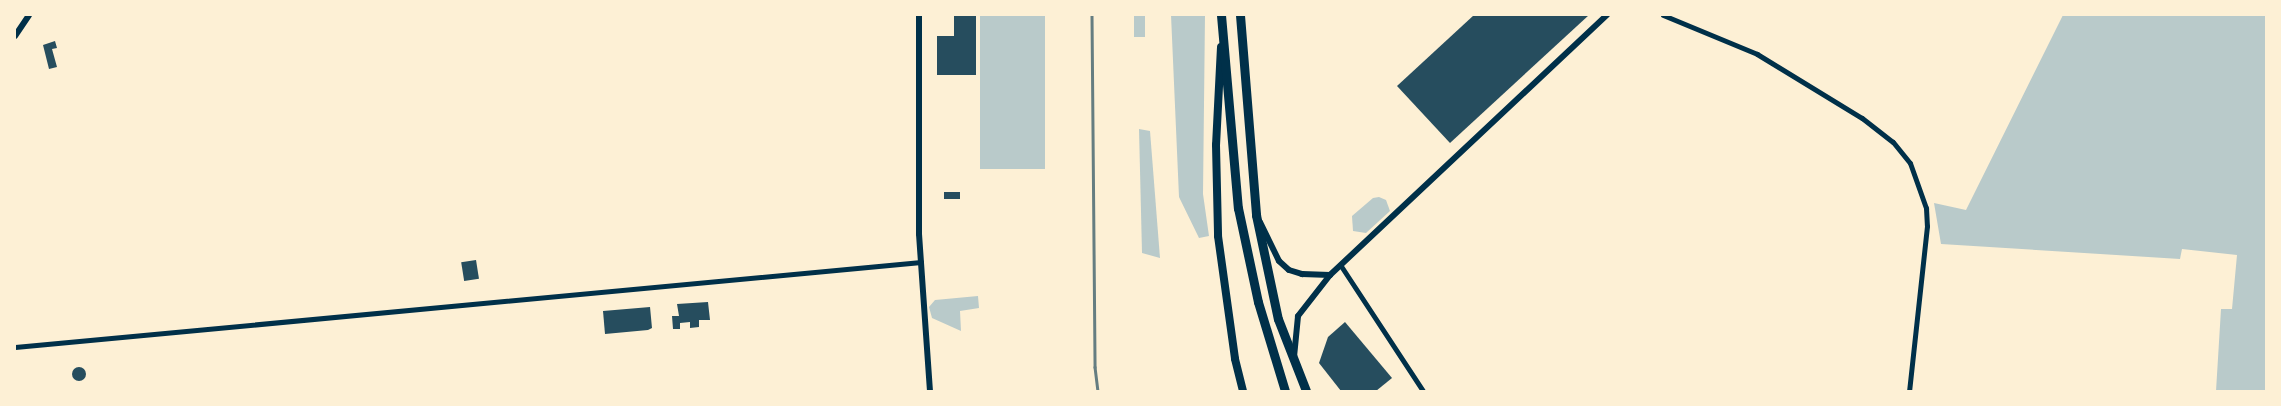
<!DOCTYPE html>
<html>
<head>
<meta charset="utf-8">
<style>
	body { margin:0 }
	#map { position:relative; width:2281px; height:406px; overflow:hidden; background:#fdf0d5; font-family:"Nunito Sans",sans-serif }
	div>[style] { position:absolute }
	.green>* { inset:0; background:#b9caca; transform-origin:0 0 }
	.building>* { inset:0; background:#264d5e; transform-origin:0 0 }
	.round { border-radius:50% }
	.minor>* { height:5px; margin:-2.5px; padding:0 2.5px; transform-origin:2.5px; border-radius:2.5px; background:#003049 }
	.tertiary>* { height:6px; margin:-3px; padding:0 3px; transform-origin:3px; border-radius:3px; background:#003049 }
	.primary>* { height:8px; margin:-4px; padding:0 4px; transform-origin:4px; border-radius:4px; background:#003049 }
	.trunk>* { height:9px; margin:-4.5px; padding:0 4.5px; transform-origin:4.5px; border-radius:4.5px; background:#003049 }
	.rail>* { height:2.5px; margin:-1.25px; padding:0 1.25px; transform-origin:1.25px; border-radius:1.25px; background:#657d81 }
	span { translate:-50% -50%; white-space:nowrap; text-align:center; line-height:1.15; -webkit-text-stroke:4px #fdf0d5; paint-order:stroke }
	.frame { position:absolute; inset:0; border:16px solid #fdf0d5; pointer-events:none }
</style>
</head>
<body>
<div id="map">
	<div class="green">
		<i style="left:980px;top:15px;width:65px;height:154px"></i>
		<i style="left:1134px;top:15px;width:11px;height:22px"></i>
		<i style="clip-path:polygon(1171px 15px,1205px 15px,1203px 194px,1209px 236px,1199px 238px,1179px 197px)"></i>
		<i style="clip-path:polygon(2063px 15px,2266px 15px,2266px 391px,2216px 391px,2221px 309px,2232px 309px,2237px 255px,2182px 249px,2180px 259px,1941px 244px,1934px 203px,1966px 210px)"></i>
		<i style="clip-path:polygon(1139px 129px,1150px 131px,1160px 258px,1142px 253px)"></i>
		<i style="clip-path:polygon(1379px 197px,1386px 200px,1390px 211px,1366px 233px,1353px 231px,1352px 216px,1373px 198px)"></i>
		<i style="clip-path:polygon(978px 296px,979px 308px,960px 311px,961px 331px,932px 318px,929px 307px,935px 300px)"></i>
	</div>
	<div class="building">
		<i style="clip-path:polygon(954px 15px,976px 15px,976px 75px,937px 75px,937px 36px,954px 36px)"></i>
		<i style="clip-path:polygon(1474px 15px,1589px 15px,1450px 143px,1397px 86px)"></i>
		<i style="clip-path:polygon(55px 41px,57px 48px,52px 49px,57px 67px,49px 69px,43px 45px)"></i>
		<i style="left:944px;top:192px;width:16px;height:7px"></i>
		<i style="left:476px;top:260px;width:19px;height:15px;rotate:81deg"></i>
		<i style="clip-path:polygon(708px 302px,710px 320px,699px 320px,699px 327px,690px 328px,690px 322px,680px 323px,680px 329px,673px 329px,672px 316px,679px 316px,677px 304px)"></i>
		<i style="clip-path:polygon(650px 307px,652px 328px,648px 330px,605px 334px,603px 311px)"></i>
		<i style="clip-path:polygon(1345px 322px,1392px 378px,1376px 391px,1341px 391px,1319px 363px,1328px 337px)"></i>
		<i class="round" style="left:72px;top:367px;width:14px;height:14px"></i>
	</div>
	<div class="minor">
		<i style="left:1663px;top:15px;width:102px;rotate:22.5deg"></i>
		<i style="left:1757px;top:54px;width:123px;rotate:31.4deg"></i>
		<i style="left:1862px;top:118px;width:39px;rotate:38deg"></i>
		<i style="left:1893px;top:142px;width:27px;rotate:51deg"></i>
		<i style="left:1910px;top:163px;width:48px;rotate:70.4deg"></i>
		<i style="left:1926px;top:208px;width:18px;rotate:87deg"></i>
		<i style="left:1927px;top:226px;width:166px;rotate:96.2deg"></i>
		<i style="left:1341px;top:266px;width:149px;rotate:56.7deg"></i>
		<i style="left:15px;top:347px;width:910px;rotate:-5.36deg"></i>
	</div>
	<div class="tertiary">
		<i style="left:919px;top:15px;width:219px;rotate:90deg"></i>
		<i style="left:919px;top:234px;width:157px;rotate:86deg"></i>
		<i style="left:15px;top:36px;width:25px;rotate:-56deg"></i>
		<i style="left:1260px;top:222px;width:43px;rotate:64deg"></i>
		<i style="left:1279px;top:261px;width:13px;rotate:42deg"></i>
		<i style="left:1289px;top:270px;width:14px;rotate:17deg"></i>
		<i style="left:1302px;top:274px;width:28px;rotate:2deg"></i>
		<i style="left:1294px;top:357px;width:41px;rotate:-84.4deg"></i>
		<i style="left:1298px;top:316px;width:52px;rotate:-52deg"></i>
		<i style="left:1330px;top:275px;width:380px;rotate:-43.2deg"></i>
	</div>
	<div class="primary">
		<i style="left:1221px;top:47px;width:98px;rotate:92.9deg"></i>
		<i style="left:1216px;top:145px;width:91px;rotate:88.7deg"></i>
		<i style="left:1218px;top:236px;width:124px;rotate:82.1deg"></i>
		<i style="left:1235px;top:359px;width:33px;rotate:76deg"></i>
	</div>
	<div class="trunk">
		<i style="left:1221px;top:15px;width:194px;rotate:85deg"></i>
		<i style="left:1238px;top:208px;width:96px;rotate:78deg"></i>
		<i style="left:1258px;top:302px;width:93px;rotate:73.1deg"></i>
		<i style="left:1240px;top:15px;width:201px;rotate:85.4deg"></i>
		<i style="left:1256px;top:215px;width:106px;rotate:78.1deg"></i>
		<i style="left:1278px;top:319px;width:77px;rotate:68.7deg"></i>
	</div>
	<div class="rail">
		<i style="left:1092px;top:15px;width:352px;rotate:89.5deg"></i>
		<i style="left:1095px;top:367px;width:24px;rotate:83deg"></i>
	</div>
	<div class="frame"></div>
</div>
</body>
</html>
